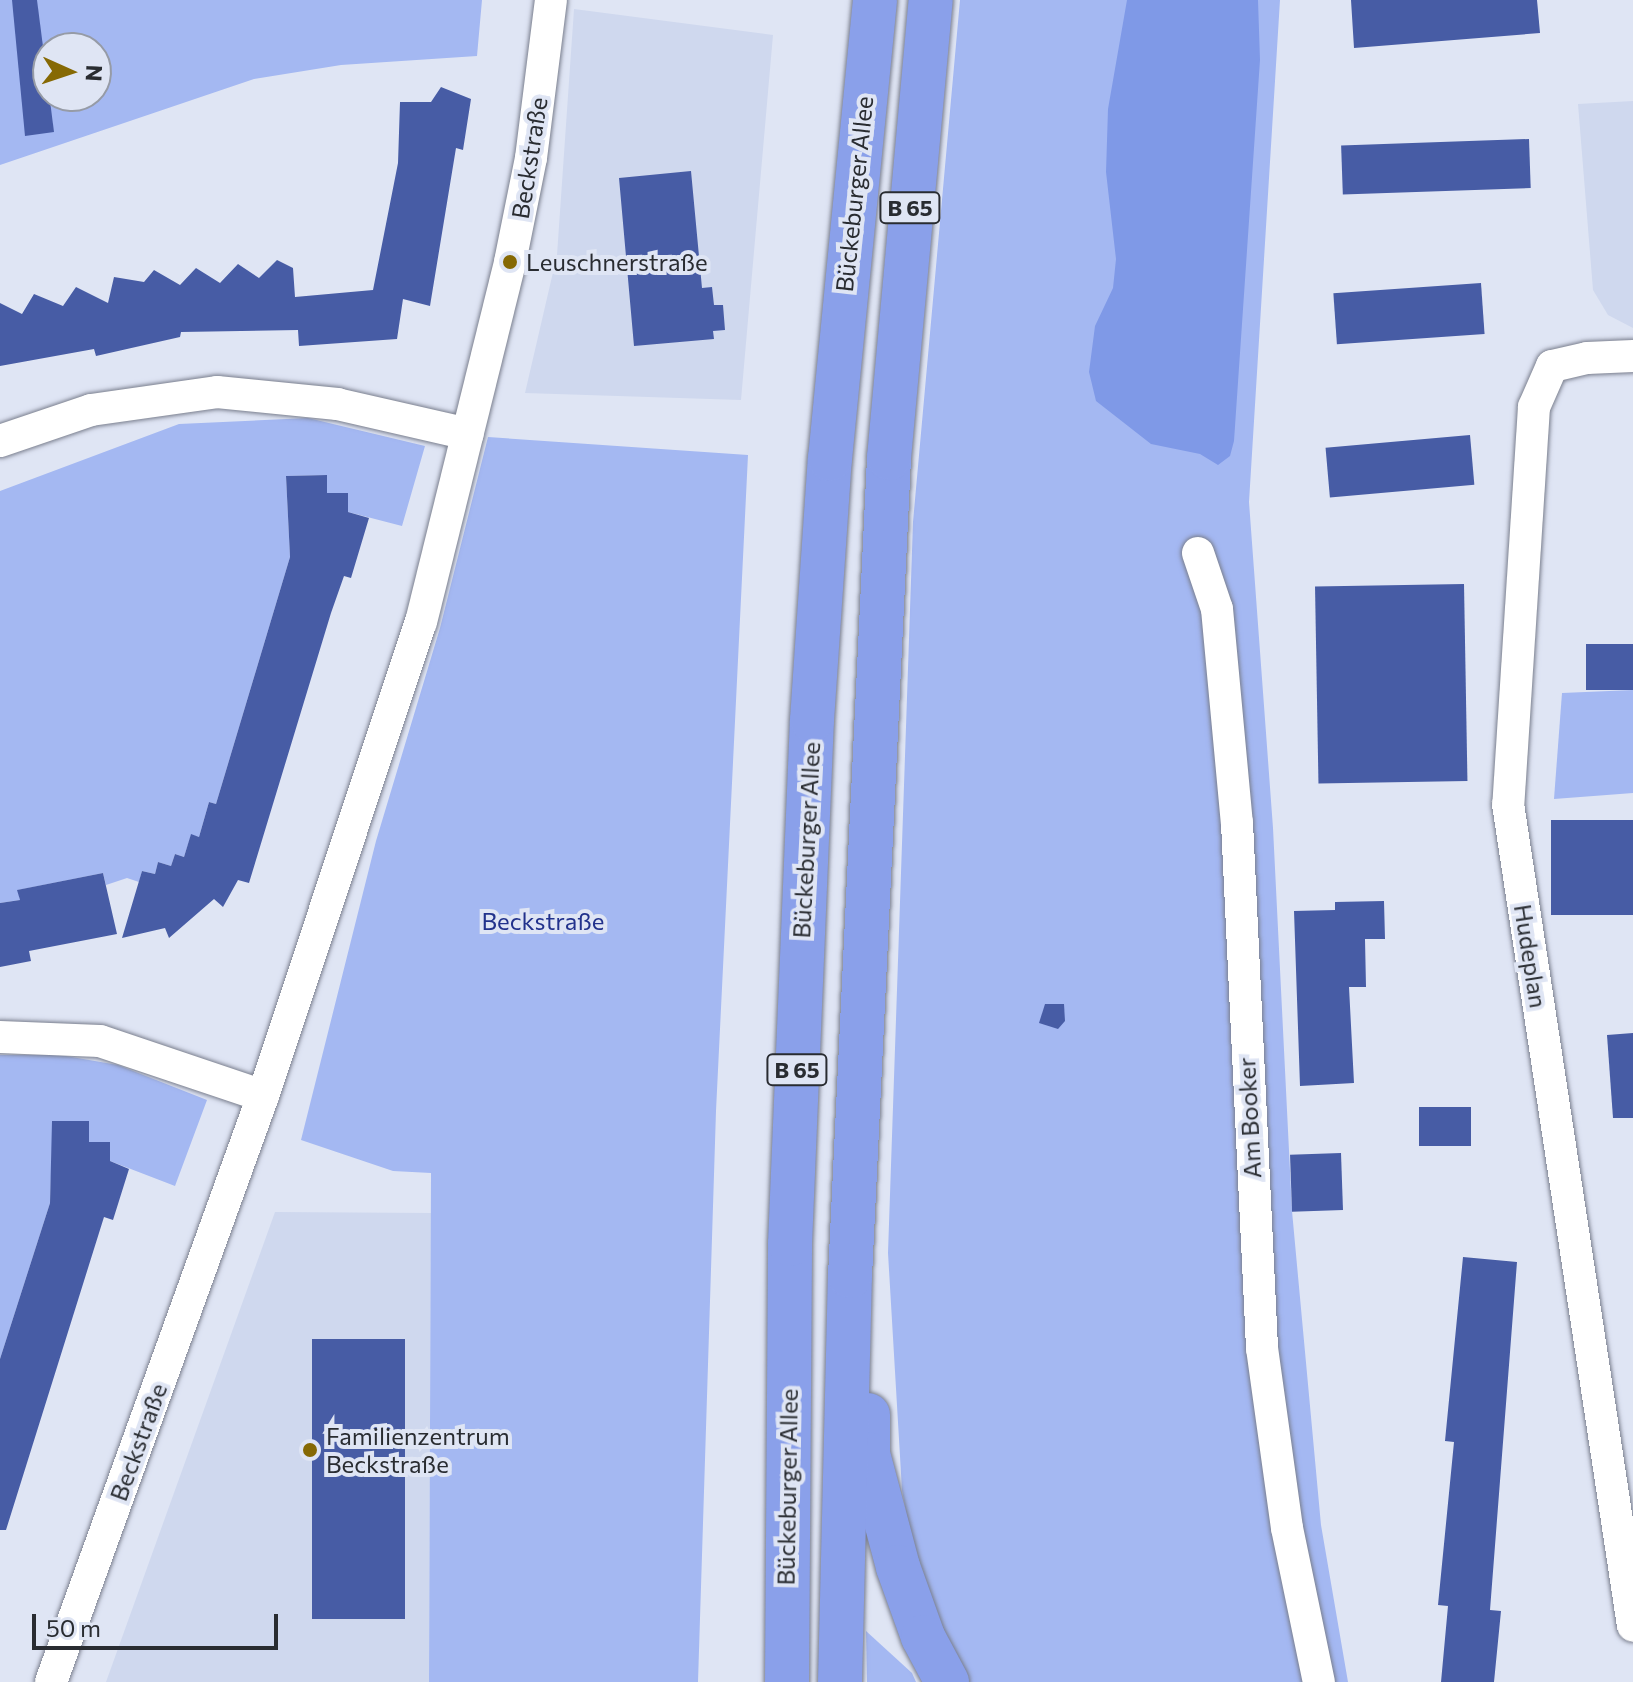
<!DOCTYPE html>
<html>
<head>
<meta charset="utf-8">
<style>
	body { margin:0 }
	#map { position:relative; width:1633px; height:1682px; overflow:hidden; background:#dfe5f4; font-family:Commissioner,sans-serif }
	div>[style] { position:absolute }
	.built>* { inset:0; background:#cfd8ee }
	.green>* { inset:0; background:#a4b8f2 }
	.water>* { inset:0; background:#7f99e7 }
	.building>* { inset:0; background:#475ca5; transform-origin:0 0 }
	.roads { filter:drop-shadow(0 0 2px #7a7f8e) drop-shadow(0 0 2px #7a7f8e) }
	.minor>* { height:32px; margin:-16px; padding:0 16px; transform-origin:16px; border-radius:16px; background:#fff }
	.trunk>* { height:44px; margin:-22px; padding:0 22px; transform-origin:22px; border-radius:22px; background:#8aa0ea }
	.dots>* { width:22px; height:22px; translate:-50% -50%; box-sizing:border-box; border:4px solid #dfe5f4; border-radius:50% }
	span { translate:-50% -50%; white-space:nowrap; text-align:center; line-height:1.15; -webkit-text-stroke:8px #dfe5f4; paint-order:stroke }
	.shield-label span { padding:2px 6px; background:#dfe5f4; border:2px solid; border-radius:6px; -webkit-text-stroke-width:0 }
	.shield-label { font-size:22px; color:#292c31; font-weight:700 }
	.street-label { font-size:24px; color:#292c31 }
	.poi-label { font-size:24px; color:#292c31 }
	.left { translate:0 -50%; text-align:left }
	.park-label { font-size:24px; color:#22328c }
	.north { position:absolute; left:32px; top:32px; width:80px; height:80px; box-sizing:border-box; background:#dfe5f4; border:2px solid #969ba6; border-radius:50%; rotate:93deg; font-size:22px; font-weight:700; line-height:32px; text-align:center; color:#292c31 }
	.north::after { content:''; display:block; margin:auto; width:28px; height:36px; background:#866904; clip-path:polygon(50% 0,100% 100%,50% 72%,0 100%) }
	.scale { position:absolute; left:32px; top:1614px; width:246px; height:36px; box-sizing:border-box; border:4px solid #292c31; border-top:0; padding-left:10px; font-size:24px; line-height:28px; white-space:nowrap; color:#292c31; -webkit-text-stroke:6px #dfe5f4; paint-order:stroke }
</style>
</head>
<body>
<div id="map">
	<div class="built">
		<i style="clip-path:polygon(574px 9px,773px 35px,741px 400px,525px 393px,557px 255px)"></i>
		<i style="clip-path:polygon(1633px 101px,1633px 328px,1608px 315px,1593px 290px,1578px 104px)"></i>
		<i style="clip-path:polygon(275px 1212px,431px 1213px,429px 1682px,106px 1682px)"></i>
	</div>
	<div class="green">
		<i style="clip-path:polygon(evenodd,0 0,482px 0,477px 56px,341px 65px,254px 79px,0 165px,0 0,48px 48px,96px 48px,96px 96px,48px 96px,48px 48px)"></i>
		<i style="clip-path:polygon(960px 0,1280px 0,1249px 502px,1273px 828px,1292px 1211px,1321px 1525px,1348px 1682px,968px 1682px,940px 1630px,915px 1560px,902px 1490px,888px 1253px,913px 522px)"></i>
		<i style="clip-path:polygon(308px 418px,425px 446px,402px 526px,348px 512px,347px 493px,327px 493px,327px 475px,286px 476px,290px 557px,216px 804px,209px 802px,199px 837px,191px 835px,184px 857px,175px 854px,171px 866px,158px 862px,155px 874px,142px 871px,139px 882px,127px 878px,106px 885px,103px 873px,18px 890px,20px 900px,0 903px,0 491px,179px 424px)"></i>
		<i style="clip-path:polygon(488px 437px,748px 455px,716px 1111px,698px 1682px,429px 1682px,431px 1173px,393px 1171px,301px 1140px,376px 841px,440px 628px)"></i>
		<i style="clip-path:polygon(1633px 690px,1633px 793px,1554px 799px,1562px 693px)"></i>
		<i style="clip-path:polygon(0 1055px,60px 1055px,118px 1065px,207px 1100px,175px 1186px,110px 1161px,110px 1142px,89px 1142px,89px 1122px,53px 1121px,50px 1203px,0 1359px)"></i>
		<i style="clip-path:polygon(866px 1631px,912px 1673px,916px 1682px,867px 1682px)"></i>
	</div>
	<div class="water">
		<i style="clip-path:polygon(1127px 0,1258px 0,1260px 60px,1234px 441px,1230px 456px,1218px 465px,1200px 454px,1151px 444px,1096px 401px,1089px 372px,1095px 326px,1113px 288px,1116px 259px,1106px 172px,1108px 109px)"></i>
	</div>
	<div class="building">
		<i style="clip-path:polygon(12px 0,37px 0,54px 132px,25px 136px)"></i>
		<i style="clip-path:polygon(1351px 0,1537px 0,1540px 33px,1354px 48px)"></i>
		<i style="clip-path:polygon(441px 87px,471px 99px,463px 150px,456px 148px,430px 306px,403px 299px,397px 339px,299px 346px,298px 330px,181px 332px,180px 337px,96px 356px,94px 349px,0 366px,0 303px,22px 314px,34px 294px,63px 306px,76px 287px,108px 303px,114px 277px,144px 282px,154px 270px,180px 285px,196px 268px,220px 283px,238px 264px,259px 278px,277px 260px,293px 268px,295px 297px,373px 290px,398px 163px,400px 102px,431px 102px)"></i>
		<i style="left:1529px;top:139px;width:49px;height:188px;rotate:88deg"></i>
		<i style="clip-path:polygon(691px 171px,702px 288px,712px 287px,714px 305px,723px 305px,725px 330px,713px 331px,714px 339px,634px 346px,619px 178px)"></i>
		<i style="left:1481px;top:283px;width:51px;height:148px;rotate:86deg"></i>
		<i style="left:1470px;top:435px;width:50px;height:145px;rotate:85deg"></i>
		<i style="clip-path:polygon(327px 475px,327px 493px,348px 493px,348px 512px,369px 518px,351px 578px,344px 576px,331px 613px,249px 883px,238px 880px,223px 907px,214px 899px,169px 938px,165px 928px,122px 938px,142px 871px,155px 874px,158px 862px,171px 866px,175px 854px,184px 857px,191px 834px,199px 837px,209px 802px,216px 804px,290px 557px,286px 476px)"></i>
		<i style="left:1464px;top:584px;width:197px;height:149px;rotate:89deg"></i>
		<i style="left:1633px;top:644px;width:46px;height:47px;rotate:90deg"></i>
		<i style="left:1633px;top:820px;width:95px;height:82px;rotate:90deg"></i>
		<i style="clip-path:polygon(103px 873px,117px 934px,29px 951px,31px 961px,0 967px,0 903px,20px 900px,17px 890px)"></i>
		<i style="clip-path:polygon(1384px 901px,1385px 939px,1365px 939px,1366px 987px,1349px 987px,1354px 1083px,1300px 1086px,1294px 911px,1335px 910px,1335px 902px)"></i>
		<i style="clip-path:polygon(1045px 1004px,1064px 1004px,1065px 1021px,1058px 1029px,1039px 1023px)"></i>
		<i style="clip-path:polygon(1633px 1033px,1633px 1118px,1613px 1118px,1607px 1035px)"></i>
		<i style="left:1419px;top:1107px;width:52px;height:39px"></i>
		<i style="clip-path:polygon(52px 1121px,89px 1121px,89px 1142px,110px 1142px,110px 1161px,129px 1169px,113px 1220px,104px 1217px,6px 1530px,0 1530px,0 1359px,50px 1203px)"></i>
		<i style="left:1341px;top:1153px;width:57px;height:51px;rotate:88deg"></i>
		<i style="clip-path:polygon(1463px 1257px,1517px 1262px,1490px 1610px,1501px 1611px,1494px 1682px,1441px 1682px,1448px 1606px,1438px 1605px,1454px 1442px,1445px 1441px)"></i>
		<i style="left:312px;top:1339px;width:93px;height:280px"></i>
	</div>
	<div class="roads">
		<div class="minor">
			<i style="left:1633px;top:356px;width:46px;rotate:177.5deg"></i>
			<i style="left:1587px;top:358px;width:36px;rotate:167deg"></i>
			<i style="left:1552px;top:366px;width:45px;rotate:113.7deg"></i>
			<i style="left:1534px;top:407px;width:398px;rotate:93.7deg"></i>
			<i style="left:1508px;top:804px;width:831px;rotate:81.35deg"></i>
			<i style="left:0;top:441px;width:96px;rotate:-18.8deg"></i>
			<i style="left:91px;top:410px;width:127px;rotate:-8.1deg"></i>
			<i style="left:217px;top:392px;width:121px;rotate:5.7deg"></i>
			<i style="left:337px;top:404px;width:134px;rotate:12.9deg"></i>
			<i style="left:1198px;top:553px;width:59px;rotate:71.3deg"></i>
			<i style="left:1217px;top:609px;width:215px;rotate:84.7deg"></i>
			<i style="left:1237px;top:823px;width:526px;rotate:87.27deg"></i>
			<i style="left:1262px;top:1348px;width:182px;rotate:82.1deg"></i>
			<i style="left:1287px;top:1528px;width:157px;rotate:78.3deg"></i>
			<i style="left:0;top:1037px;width:100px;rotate:2.3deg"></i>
			<i style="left:100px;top:1041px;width:172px;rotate:18.6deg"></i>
			<i style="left:51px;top:1682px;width:623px;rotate:-70.11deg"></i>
			<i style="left:263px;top:1096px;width:500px;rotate:-71.6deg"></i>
			<i style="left:421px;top:622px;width:371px;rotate:-76.1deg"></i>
			<i style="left:510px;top:262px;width:106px;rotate:-78.6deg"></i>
			<i style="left:531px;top:158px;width:159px;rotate:-82.8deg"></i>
		</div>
		<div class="trunk">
			<i style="left:868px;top:1415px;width:39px;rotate:90deg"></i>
			<i style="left:868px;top:1454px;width:117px;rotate:75.1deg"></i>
			<i style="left:898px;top:1567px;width:74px;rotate:70.3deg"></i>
			<i style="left:923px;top:1637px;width:51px;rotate:61.9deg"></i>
			<i style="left:787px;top:1682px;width:438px;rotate:-89.6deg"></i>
			<i style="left:790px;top:1244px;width:524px;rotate:-87.6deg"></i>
			<i style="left:812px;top:720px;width:262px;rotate:-86.1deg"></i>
			<i style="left:830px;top:459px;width:461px;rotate:-84.4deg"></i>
			<i style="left:840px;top:1682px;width:406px;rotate:-88.6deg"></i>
			<i style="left:850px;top:1276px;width:819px;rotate:-87.27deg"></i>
			<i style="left:889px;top:458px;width:460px;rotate:-84.8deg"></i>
		</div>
	</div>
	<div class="dots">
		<i style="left:510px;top:262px;background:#866904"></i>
		<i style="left:310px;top:1450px;background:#866904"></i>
	</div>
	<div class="shield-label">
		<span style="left:910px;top:208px">B 65</span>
		<span style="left:797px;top:1070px">B 65</span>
	</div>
	<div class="street-label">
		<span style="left:529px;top:158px;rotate:-81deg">Beckstraße</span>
		<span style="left:854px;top:194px;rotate:-84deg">Bückeburger Allee</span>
		<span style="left:806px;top:840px;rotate:-87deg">Bückeburger Allee</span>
		<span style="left:1531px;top:956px;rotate:81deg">Hudeplan</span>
		<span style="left:1249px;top:1118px;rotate:-93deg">Am Booker</span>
		<span style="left:138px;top:1442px;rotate:-70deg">Beckstraße</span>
		<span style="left:787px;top:1487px;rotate:-89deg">Bückeburger Allee</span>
	</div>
	<div class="poi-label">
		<span class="left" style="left:526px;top:262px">Leuschnerstraße</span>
		<span class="left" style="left:326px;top:1450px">Familienzentrum<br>Beckstraße</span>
	</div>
	<div class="park-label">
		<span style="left:543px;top:921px">Beckstraße</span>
	</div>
	<div class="north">N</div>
	<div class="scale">50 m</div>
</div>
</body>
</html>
